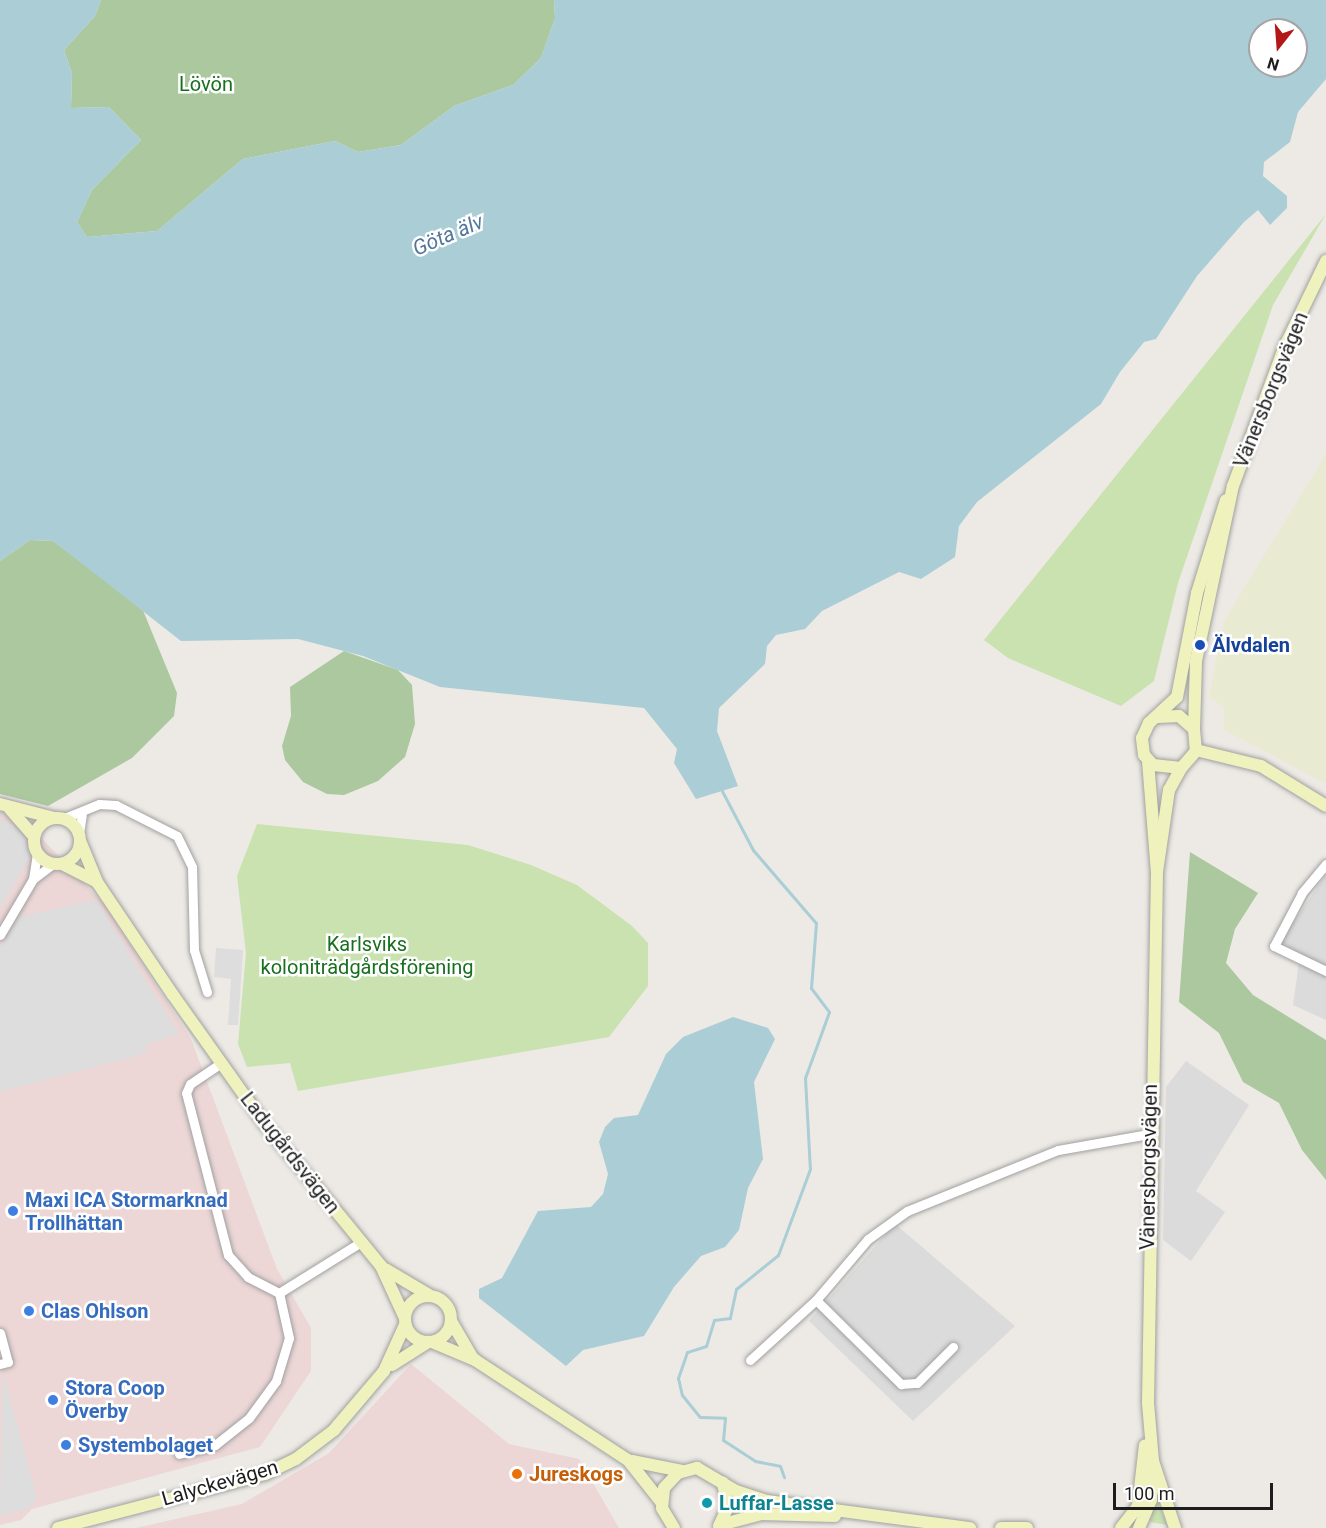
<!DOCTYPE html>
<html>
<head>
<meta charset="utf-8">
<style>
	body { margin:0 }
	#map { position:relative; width:1326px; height:1528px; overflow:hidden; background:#edeae5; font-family:Roboto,sans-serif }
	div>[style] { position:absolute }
	.residential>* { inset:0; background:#dbdbdb }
	.commercial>* { inset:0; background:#ecd6d6 }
	.farmland>* { inset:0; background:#e9ead2 }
	.grass>* { inset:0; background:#c9e2b0 }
	.forest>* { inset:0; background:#abc89e }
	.parking>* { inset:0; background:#ddd }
	.water>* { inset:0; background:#aacdd6 }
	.stream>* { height:3px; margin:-1.5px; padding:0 1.5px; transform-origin:1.5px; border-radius:1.5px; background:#aacdd6 }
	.roads { filter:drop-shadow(0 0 2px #a1a1a1) drop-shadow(0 0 2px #a1a1a1) }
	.street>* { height:9px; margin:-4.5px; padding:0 4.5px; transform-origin:4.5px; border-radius:4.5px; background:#fff }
	.secondary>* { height:12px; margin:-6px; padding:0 6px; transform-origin:6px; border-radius:6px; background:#f0f2be }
	.secondary>.ring { margin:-6px; padding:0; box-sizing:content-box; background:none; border:12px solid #f0f2be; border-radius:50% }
	.dots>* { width:16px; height:16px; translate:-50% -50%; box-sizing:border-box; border:3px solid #fff; border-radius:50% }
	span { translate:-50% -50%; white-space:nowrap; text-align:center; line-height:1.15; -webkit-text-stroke:5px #fff; paint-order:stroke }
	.park-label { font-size:20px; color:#186f1e }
	.street-label { font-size:20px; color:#1d1d1d }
	.transit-label { font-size:20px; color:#164399; font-weight:700 }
	.left { translate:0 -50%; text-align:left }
	.shop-label { font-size:20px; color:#366cbe; font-weight:700 }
	.food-label { font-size:20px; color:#c56008; font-weight:700 }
	.culture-label { font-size:20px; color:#0d838f; font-weight:700 }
	.water-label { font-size:21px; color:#52779b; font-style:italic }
	.north { position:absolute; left:1248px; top:18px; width:60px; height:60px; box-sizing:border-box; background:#fff; border:2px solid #a5a5a5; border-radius:50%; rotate:197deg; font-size:16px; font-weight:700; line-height:24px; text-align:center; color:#1d1d1d }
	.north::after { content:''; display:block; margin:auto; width:21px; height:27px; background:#b41718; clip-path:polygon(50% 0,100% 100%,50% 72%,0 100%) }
	.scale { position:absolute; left:1113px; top:1483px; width:160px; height:27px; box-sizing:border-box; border:3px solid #1d1d1d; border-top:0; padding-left:8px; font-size:18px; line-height:21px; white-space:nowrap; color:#1d1d1d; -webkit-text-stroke:4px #fff; paint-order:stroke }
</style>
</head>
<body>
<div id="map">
	<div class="residential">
		<i style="clip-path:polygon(1326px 875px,1326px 1020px,1293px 1005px,1300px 955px,1280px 941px)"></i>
		<i style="clip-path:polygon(1186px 1061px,1249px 1105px,1196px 1191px,1225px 1212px,1191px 1261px,1163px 1240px,1166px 1087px)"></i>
		<i style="clip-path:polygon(895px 1224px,1015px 1326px,913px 1421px,809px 1321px)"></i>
	</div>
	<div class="commercial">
		<i style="clip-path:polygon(0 812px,34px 830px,103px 903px,191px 1039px,277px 1269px,311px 1328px,311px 1371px,260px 1447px,32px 1509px,21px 1520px,0 1525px)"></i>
		<i style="clip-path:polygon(411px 1364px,509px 1444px,579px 1459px,619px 1528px,136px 1528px,242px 1504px,329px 1453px)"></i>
	</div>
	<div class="farmland">
		<i style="clip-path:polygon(1326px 454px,1326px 784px,1224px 730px,1224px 709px,1209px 696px,1224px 621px)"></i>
	</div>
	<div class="grass">
		<i style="clip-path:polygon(1326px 214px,1273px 305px,1178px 583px,1154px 681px,1121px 706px,1008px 658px,984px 640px)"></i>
		<i style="clip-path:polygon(257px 824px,468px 845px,531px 865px,577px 885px,632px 926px,648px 943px,648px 986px,609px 1037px,298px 1091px,290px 1063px,247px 1067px,238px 1044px,246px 953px,237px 876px)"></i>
		<i style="clip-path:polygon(1157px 1496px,1160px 1508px,1167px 1525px,1150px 1522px)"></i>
	</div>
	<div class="forest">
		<i style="clip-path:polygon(101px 0,554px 0,555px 18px,541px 58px,513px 85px,454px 106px,401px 145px,358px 152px,335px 141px,243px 159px,157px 231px,87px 237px,77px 222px,92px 190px,141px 140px,109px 107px,71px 108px,72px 73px,64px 50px,95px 16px)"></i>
		<i style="clip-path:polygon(30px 540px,53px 541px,142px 608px,177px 693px,174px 716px,132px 758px,48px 806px,0 794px,0 561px)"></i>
		<i style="clip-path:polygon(344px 651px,398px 670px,412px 685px,415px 724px,405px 757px,378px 781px,344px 795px,327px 794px,303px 782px,285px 760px,282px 746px,291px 716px,290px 687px)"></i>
		<i style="clip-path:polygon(1190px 852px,1258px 893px,1235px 929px,1226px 963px,1253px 995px,1326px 1040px,1326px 1180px,1302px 1150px,1279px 1103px,1243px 1082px,1219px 1033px,1179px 1002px)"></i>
	</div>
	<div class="parking">
		<i style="clip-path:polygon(0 818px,28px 834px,26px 847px,33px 852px,0 908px)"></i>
		<i style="clip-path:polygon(96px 900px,179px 1034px,145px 1045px,147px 1053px,0 1092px,0 948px,18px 917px)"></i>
		<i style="clip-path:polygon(216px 948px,243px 950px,238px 1025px,228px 1025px,231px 979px,214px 977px)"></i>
		<i style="clip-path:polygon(3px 1373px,37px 1498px,29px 1508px,0 1515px)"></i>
	</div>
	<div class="water">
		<i style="clip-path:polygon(evenodd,0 0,101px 0,95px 16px,64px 50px,72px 73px,71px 108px,109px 107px,141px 140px,92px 190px,77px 222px,87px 237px,157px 231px,243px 159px,335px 141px,358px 152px,401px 145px,454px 106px,513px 85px,541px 58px,555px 18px,554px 0,1326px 0,1326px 79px,1298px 112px,1290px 142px,1264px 162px,1263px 176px,1287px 196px,1287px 208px,1270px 225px,1258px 210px,1244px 222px,1197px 276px,1156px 339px,1144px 342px,1120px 372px,1101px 404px,977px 502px,959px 526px,955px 557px,921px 579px,899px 572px,822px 611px,805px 629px,776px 635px,767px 646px,765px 664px,719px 708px,717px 731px,738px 786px,696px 799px,674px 763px,677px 749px,644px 708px,440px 687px,363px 656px,298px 639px,181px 641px,53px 541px,30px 540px,0 561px,0 0,1260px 30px,1296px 30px,1296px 66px,1260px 66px,1260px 30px)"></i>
		<i style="clip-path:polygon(733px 1017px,768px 1028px,775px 1039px,754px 1082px,763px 1159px,748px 1188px,739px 1230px,725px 1247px,701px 1256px,674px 1287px,644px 1336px,583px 1350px,566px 1366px,479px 1298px,479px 1289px,502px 1278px,538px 1211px,591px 1207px,603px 1194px,608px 1174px,599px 1142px,605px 1127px,614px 1118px,638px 1115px,666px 1054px,683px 1037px)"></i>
	</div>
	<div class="stream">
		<i style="left:722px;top:791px;width:67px;rotate:62.3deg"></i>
		<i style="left:753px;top:850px;width:96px;rotate:49.2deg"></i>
		<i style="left:816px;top:923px;width:65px;rotate:94.4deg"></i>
		<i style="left:811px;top:988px;width:30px;rotate:53deg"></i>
		<i style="left:829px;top:1012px;width:70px;rotate:110deg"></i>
		<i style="left:805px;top:1078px;width:91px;rotate:86.9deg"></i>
		<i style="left:810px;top:1169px;width:92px;rotate:110.4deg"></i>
		<i style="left:778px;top:1255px;width:54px;rotate:141deg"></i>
		<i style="left:736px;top:1289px;width:30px;rotate:102deg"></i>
		<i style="left:730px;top:1318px;width:16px;rotate:173deg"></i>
		<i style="left:714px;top:1320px;width:27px;rotate:107deg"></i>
		<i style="left:706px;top:1346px;width:20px;rotate:162deg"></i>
		<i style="left:687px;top:1352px;width:28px;rotate:109deg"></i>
		<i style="left:678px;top:1378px;width:17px;rotate:77deg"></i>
		<i style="left:682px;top:1395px;width:28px;rotate:51deg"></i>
		<i style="left:700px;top:1417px;width:25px;rotate:2deg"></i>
		<i style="left:725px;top:1418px;width:22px;rotate:95deg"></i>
		<i style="left:723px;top:1440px;width:38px;rotate:33deg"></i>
		<i style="left:755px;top:1461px;width:25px;rotate:11deg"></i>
		<i style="left:780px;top:1466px;width:12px;rotate:70deg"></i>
	</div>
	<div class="roads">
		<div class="street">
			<i style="left:62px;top:819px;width:40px;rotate:-22deg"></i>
			<i style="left:99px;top:804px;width:17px;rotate:3deg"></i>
			<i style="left:116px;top:805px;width:68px;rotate:26.9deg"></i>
			<i style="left:177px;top:836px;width:34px;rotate:64deg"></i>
			<i style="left:192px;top:867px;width:83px;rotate:88.6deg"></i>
			<i style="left:194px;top:950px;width:44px;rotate:72.8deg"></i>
			<i style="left:79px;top:833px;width:18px;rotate:-81deg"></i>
			<i style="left:1326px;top:864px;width:38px;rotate:130deg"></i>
			<i style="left:1302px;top:893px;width:60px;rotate:117.8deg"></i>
			<i style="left:1274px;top:946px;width:58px;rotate:25.7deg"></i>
			<i style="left:33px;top:879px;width:25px;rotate:-37deg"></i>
			<i style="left:0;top:935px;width:65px;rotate:-59.5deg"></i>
			<i style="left:33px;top:879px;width:26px;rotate:-81deg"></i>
			<i style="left:279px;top:1293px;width:97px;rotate:-31.9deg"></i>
			<i style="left:816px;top:1300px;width:120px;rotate:44.7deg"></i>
			<i style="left:901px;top:1384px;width:16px;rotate:-4deg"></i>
			<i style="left:917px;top:1383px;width:51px;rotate:-45deg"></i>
			<i style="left:0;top:1333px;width:30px;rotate:75deg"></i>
			<i style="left:8px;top:1362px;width:8px;rotate:166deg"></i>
			<i style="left:750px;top:1360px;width:89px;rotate:-42.3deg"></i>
			<i style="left:816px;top:1300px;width:80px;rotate:-49.6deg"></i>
			<i style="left:868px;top:1239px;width:48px;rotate:-35.7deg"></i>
			<i style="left:907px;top:1211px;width:163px;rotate:-22deg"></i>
			<i style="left:1058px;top:1150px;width:92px;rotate:-10deg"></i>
			<i style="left:179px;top:1454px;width:37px;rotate:-14deg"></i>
			<i style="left:215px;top:1445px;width:43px;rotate:-38.5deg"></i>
			<i style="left:249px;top:1418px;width:46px;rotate:-53.9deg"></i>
			<i style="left:276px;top:1381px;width:45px;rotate:-73.2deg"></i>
			<i style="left:289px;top:1338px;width:46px;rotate:-102.5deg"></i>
			<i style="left:279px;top:1293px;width:35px;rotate:-153deg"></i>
			<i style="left:248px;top:1277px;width:30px;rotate:-132deg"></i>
			<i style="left:228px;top:1255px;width:167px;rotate:-104.5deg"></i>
			<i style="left:186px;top:1093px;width:10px;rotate:-66deg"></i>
			<i style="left:190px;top:1084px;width:37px;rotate:-34deg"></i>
		</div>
		<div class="secondary">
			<i style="left:1158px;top:717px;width:21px;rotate:-3deg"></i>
			<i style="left:1179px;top:716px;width:20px;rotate:41deg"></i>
			<i style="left:1194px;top:729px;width:22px;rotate:85deg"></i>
			<i style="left:1196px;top:751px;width:23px;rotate:131deg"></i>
			<i style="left:1181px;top:768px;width:28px;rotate:-174deg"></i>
			<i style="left:1153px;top:765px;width:13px;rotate:-132deg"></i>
			<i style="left:1144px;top:755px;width:17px;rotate:-97deg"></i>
			<i style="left:1142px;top:738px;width:17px;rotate:-65deg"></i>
			<i style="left:1149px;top:723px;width:38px;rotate:-43deg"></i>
			<i style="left:1177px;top:697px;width:106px;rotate:-79.1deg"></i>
			<i style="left:1197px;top:593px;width:97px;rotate:-72.7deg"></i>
			<i style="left:1194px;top:729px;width:68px;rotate:-88.3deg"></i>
			<i style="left:1196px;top:661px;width:179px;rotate:-78.1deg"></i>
			<i style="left:1233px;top:486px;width:147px;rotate:-69.7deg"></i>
			<i style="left:1284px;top:348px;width:97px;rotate:-64.2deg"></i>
			<i style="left:1196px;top:750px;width:67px;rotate:13.8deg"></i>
			<i style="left:1261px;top:766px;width:76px;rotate:31.6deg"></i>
			<i style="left:1148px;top:761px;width:111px;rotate:85.4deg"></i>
			<i style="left:1157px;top:872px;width:531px;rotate:90.97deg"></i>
			<i style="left:1148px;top:1403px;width:58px;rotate:85.1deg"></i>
			<i style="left:1153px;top:1461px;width:71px;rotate:71.8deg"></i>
			<i style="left:0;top:804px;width:56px;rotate:14.5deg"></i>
			<i style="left:10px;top:809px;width:37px;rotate:49deg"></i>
			<i class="ring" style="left:34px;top:818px;width:34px;height:34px"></i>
			<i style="left:81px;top:843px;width:42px;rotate:67.7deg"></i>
			<i style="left:97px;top:882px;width:136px;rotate:56.1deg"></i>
			<i style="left:173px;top:995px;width:157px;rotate:54.6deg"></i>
			<i style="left:264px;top:1123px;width:185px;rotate:50.7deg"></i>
			<i style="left:381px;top:1266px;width:55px;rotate:65.3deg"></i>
			<i style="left:62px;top:864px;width:38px;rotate:27deg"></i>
			<i style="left:1157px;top:872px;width:83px;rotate:-81.7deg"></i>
			<i style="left:1169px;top:790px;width:25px;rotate:-61deg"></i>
			<i style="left:385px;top:1269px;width:51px;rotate:30.6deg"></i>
			<i class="ring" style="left:405px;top:1296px;width:34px;height:34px"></i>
			<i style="left:451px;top:1321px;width:42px;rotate:59.7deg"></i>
			<i style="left:432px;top:1342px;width:47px;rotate:22.7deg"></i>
			<i style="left:475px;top:1360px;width:183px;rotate:33.2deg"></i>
			<i style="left:628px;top:1460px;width:53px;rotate:51.8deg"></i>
			<i style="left:392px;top:1365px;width:43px;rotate:-32.6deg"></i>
			<i style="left:632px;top:1461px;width:51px;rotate:11.3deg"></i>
			<i style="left:720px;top:1525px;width:42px;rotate:-15deg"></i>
			<i style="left:761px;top:1514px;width:74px;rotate:1.5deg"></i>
			<i style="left:719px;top:1526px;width:21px;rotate:-65deg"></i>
			<i style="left:728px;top:1507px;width:25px;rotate:-102deg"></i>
			<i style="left:58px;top:1528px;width:214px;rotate:-14.6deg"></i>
			<i style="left:265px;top:1474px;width:34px;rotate:-26deg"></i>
			<i style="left:296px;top:1459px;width:48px;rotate:-37.3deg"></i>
			<i style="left:334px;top:1430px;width:77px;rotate:-49.7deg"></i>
			<i style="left:384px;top:1371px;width:51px;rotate:-65.5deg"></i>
			<i style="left:674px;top:1528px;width:23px;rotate:-121deg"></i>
			<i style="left:662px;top:1508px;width:20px;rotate:-84deg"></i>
			<i style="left:664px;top:1488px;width:21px;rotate:-47deg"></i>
			<i style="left:678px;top:1473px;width:20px;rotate:-15deg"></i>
			<i style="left:697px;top:1468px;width:45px;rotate:30.5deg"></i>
			<i style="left:736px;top:1491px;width:33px;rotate:18deg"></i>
			<i style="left:767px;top:1501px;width:205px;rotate:7.6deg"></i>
			<i style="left:1001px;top:1528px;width:26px"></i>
			<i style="left:1121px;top:1528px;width:28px;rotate:-52deg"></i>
			<i style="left:1138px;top:1506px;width:61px;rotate:-83.5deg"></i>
			<i style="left:1139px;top:1528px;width:30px;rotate:-67deg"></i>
			<i style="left:1151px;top:1500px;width:29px;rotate:-88deg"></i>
		</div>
	</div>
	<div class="dots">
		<i style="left:1200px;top:645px;background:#1a4fb4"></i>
		<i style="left:13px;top:1211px;background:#3f7fe0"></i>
		<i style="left:29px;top:1311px;background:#3f7fe0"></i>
		<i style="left:53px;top:1400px;background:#3f7fe0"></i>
		<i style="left:66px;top:1445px;background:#3f7fe0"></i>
		<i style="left:517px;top:1474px;background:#e8710a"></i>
		<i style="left:707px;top:1503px;background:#0f9aa8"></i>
	</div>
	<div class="park-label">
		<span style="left:206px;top:84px">Lövön</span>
		<span style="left:367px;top:956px">Karlsviks<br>koloniträdgårdsförening</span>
	</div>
	<div class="street-label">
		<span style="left:1271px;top:390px;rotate:-68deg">Vänersborgsvägen</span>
		<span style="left:290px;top:1153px;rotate:52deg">Ladugårdsvägen</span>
		<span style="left:1149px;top:1167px;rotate:-89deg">Vänersborgsvägen</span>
		<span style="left:220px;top:1483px;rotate:-16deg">Lalyckevägen</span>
	</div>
	<div class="transit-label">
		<span class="left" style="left:1212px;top:645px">Älvdalen</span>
	</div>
	<div class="shop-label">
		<span class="left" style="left:25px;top:1212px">Maxi ICA Stormarknad<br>Trollhättan</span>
		<span class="left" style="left:41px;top:1311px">Clas Ohlson</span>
		<span class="left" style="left:65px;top:1400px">Stora Coop<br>Överby</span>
		<span class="left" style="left:78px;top:1445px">Systembolaget</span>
	</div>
	<div class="food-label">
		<span class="left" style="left:529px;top:1474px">Jureskogs</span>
	</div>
	<div class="culture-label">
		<span class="left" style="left:719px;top:1503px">Luffar-Lasse</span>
	</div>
	<div class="water-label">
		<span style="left:448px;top:235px;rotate:-23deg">Göta älv</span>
	</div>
	<div class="north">N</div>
	<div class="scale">100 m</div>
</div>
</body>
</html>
